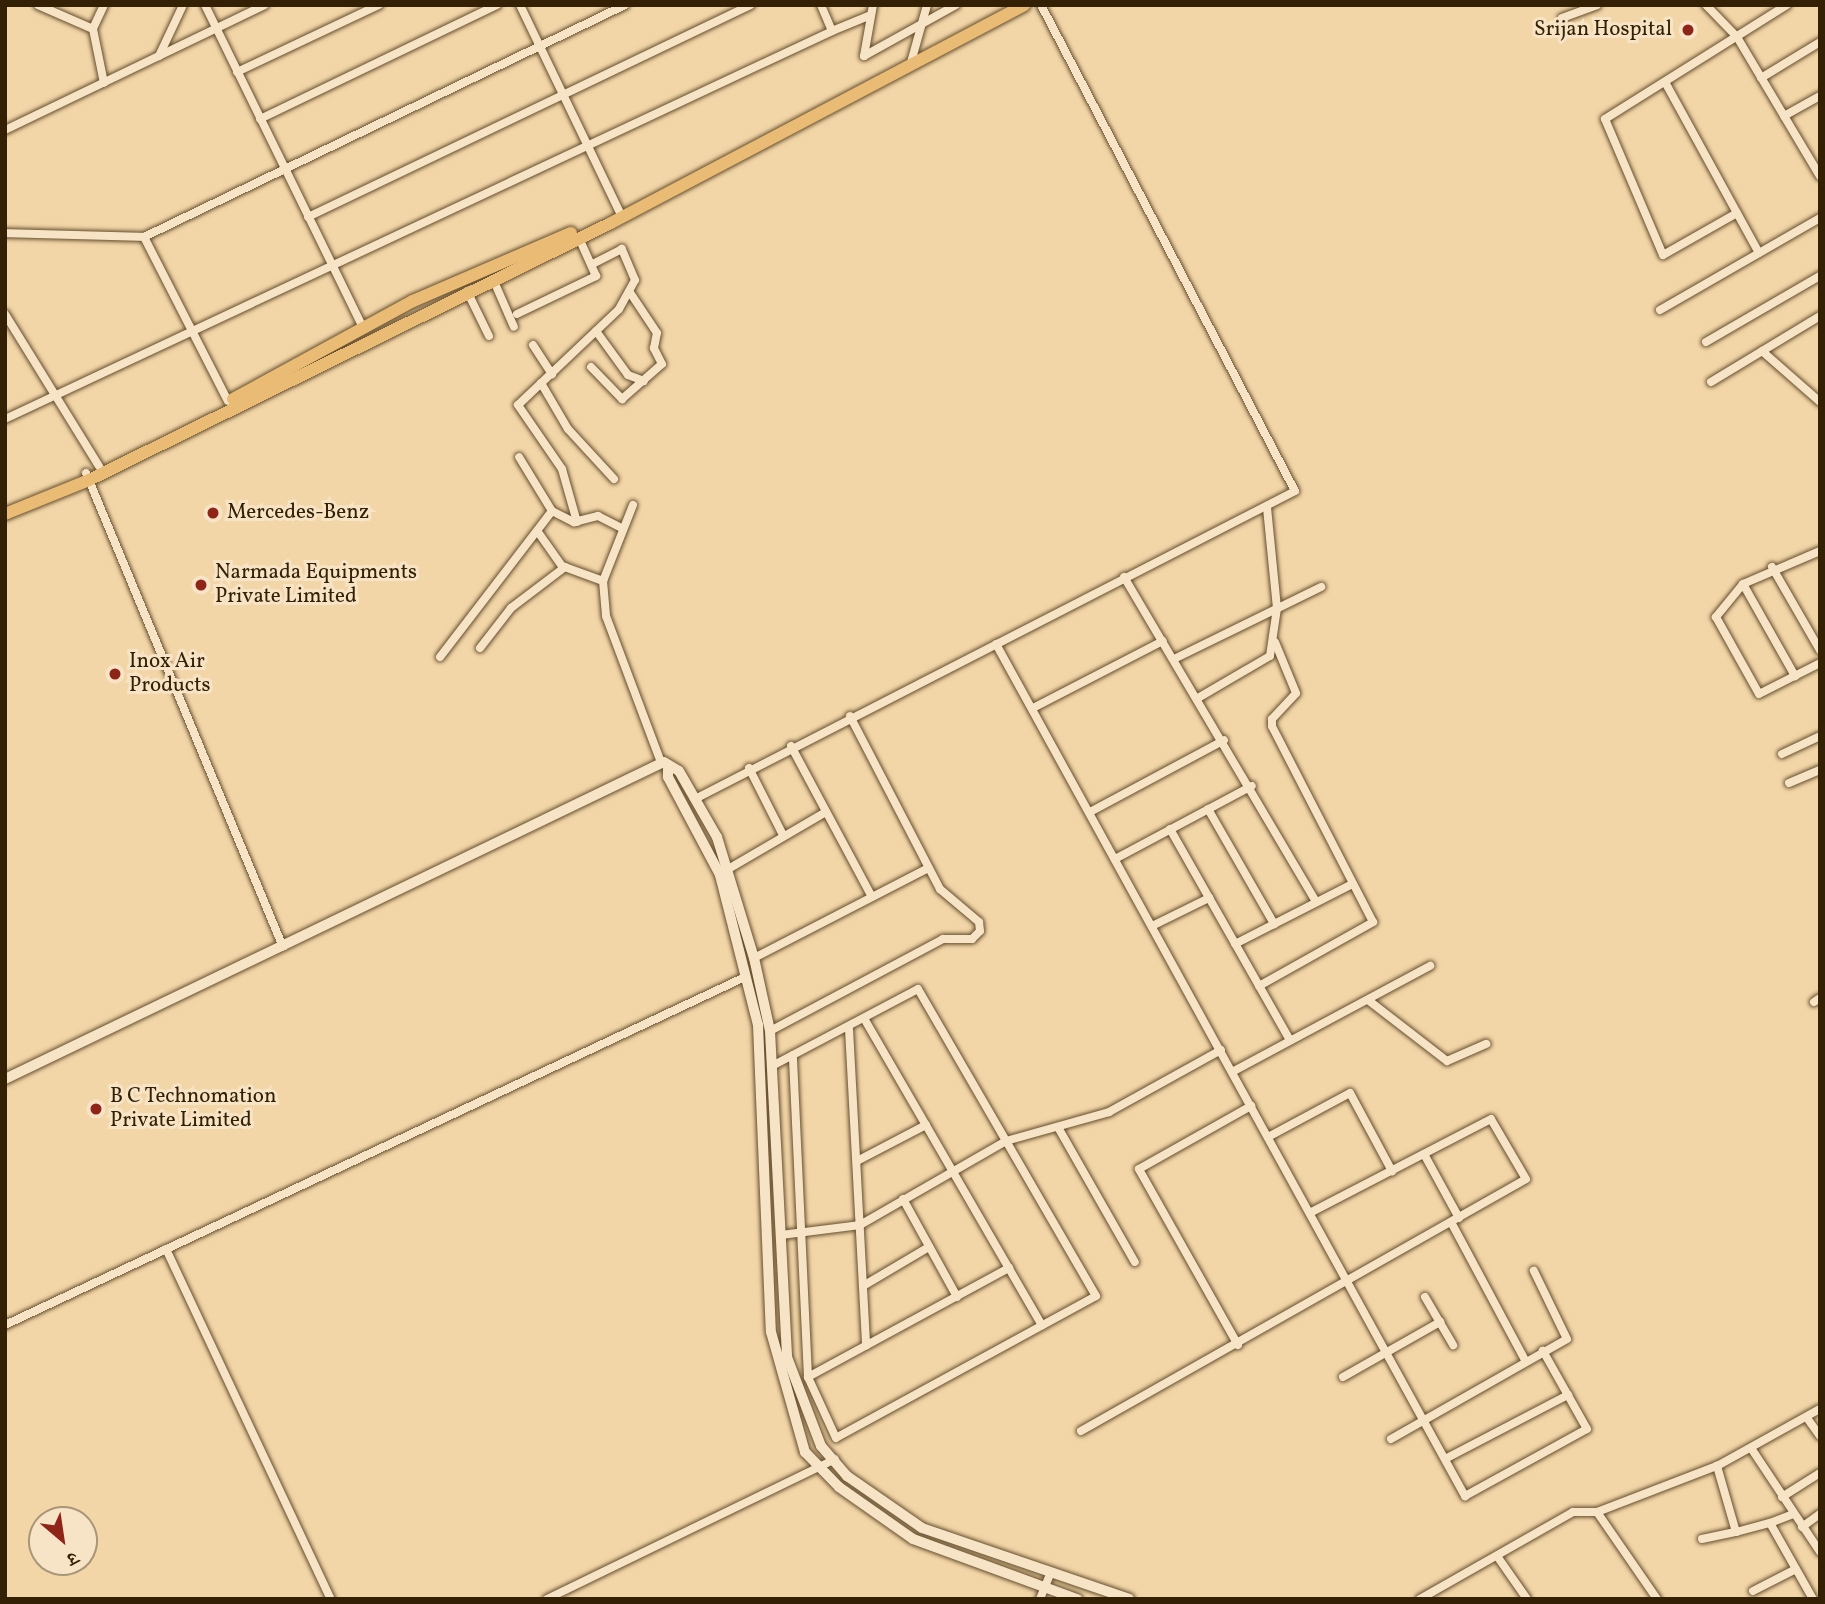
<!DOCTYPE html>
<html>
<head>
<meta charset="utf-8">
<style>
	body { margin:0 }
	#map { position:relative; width:1825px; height:1604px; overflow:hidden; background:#f3d6a8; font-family:Vollkorn,"Noto Serif Devanagari",serif }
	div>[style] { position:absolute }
	.roads { filter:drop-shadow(0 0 2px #644e2d) drop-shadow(0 0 2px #644e2d) }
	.street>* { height:8px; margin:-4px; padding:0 4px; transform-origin:4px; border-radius:4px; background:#f7e4c6 }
	.secondary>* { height:10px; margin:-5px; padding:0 5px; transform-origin:5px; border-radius:5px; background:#f7e4c6 }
	.primary>* { height:12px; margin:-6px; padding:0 6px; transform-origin:6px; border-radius:6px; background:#eabb74 }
	.dots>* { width:19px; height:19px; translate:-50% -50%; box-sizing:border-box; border:4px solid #f7e4c6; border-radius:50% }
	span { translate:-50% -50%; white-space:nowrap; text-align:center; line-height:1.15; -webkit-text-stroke:6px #f7e4c6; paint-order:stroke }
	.poi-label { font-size:21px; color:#342004 }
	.right { translate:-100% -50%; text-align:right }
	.left { translate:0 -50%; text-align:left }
	.frame { position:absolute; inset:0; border:7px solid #342004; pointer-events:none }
	.north { position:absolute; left:28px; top:1506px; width:70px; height:70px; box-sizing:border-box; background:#f7e4c6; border:2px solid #a99678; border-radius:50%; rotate:151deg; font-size:19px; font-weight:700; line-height:28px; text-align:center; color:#342004 }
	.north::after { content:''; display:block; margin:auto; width:24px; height:32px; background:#8f2418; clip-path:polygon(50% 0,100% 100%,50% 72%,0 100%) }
</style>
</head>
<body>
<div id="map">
	<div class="roads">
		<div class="street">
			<i style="left:38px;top:5px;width:60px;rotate:23.6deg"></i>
			<i style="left:104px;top:5px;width:26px;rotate:115deg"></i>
			<i style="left:93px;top:29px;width:55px;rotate:78.5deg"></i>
			<i style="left:205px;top:5px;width:359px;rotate:63.9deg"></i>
			<i style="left:520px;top:5px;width:235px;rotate:64.3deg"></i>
			<i style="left:1706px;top:5px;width:45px;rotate:45.9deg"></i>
			<i style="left:1737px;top:37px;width:162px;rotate:59.2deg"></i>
			<i style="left:1562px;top:18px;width:37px;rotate:-20deg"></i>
			<i style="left:832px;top:31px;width:42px;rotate:-22.3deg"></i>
			<i style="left:159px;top:56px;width:56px;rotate:-64.8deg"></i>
			<i style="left:864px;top:56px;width:105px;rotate:-29deg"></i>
			<i style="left:864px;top:56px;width:52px;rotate:-80deg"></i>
			<i style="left:910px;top:66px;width:63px;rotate:-74.4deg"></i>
			<i style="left:237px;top:72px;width:157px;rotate:-25.3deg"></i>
			<i style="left:1761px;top:78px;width:69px;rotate:-31.4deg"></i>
			<i style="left:1665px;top:82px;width:195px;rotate:61.2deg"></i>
			<i style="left:1784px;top:116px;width:41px;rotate:-29.1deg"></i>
			<i style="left:260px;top:119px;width:263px;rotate:-25.7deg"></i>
			<i style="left:5px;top:130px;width:288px;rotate:-25.7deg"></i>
			<i style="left:1737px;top:213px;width:85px;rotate:150.4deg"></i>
			<i style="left:1663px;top:255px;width:148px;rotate:-113.1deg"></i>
			<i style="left:1605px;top:119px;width:215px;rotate:-32.1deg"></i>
			<i style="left:308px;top:217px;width:491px;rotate:-25.6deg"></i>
			<i style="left:5px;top:233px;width:139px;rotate:1.6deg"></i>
			<i style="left:144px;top:237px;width:534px;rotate:-25.75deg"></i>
			<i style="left:144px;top:237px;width:184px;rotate:62.9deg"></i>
			<i style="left:493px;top:279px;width:52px;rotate:66.4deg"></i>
			<i style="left:467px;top:291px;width:50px;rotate:63.9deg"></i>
			<i style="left:1660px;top:310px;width:185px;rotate:-29.9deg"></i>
			<i style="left:5px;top:314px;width:179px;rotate:58.3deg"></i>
			<i style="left:517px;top:314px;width:88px;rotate:-25.7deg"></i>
			<i style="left:596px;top:276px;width:42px;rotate:-114.1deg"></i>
			<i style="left:596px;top:331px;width:54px;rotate:54deg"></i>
			<i style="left:628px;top:375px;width:17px;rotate:21deg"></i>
			<i style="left:1706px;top:342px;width:132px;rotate:-30.1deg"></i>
			<i style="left:533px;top:345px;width:35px;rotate:57deg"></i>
			<i style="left:1762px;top:351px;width:77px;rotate:41.3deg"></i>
			<i style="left:591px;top:367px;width:45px;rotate:45.9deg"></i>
			<i style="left:622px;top:399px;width:53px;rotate:-41.2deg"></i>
			<i style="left:662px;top:364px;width:18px;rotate:-117deg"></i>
			<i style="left:654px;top:348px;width:15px;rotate:-79deg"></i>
			<i style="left:657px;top:333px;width:50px;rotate:-123.7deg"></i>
			<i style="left:1711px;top:382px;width:127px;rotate:-31.2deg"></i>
			<i style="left:541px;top:383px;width:53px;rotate:59.6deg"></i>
			<i style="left:568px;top:429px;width:68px;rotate:47.4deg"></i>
			<i style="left:5px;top:419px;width:913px;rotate:-25.13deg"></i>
			<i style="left:832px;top:31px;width:28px;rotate:-113deg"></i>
			<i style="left:86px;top:473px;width:513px;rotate:67.43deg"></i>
			<i style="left:633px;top:505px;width:82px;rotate:111.5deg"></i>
			<i style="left:603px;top:581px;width:35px;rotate:85deg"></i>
			<i style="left:606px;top:616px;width:156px;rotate:69.4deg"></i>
			<i style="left:552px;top:511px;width:25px;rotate:27deg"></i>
			<i style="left:574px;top:522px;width:25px;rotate:-14deg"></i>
			<i style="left:598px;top:516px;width:27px;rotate:27deg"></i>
			<i style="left:577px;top:522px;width:55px;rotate:-105.8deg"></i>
			<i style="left:562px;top:469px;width:78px;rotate:-124.5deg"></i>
			<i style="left:518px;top:405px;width:139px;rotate:-43.5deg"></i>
			<i style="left:619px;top:309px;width:33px;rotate:-61deg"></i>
			<i style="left:635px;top:280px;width:34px;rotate:-113deg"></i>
			<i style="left:622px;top:249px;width:33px;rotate:153deg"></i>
			<i style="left:538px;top:532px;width:42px;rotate:54.8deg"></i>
			<i style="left:562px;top:566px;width:44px;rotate:20.1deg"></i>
			<i style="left:1820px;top:551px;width:84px;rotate:156.8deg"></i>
			<i style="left:1743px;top:584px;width:43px;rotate:129.3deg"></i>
			<i style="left:1716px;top:617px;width:88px;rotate:60.8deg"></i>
			<i style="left:1759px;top:694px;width:68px;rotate:-26.9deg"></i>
			<i style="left:1772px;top:567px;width:96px;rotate:60deg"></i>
			<i style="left:1124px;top:577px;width:377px;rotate:59.4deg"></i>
			<i style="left:1743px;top:584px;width:106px;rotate:60.5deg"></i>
			<i style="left:996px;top:644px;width:973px;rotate:61.17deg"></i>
			<i style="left:1465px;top:1496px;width:139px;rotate:-28.8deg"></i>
			<i style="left:1587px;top:1429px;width:90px;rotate:-119.4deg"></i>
			<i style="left:480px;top:648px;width:51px;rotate:-52.2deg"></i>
			<i style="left:511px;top:608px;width:68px;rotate:-37.2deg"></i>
			<i style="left:440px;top:657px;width:184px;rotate:-52.5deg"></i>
			<i style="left:552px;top:511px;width:63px;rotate:-121.4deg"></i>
			<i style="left:1174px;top:659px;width:164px;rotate:-26.1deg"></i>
			<i style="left:1198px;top:698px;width:83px;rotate:-30.3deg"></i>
			<i style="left:1270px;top:656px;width:49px;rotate:-81.7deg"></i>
			<i style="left:1277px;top:608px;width:101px;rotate:-95.7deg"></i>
			<i style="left:1033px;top:708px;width:146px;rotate:-27.3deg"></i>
			<i style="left:791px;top:746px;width:171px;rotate:61.8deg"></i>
			<i style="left:1782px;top:754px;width:42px;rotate:-25.3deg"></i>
			<i style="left:749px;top:768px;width:75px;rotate:63.1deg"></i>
			<i style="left:1789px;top:783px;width:34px;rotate:-23deg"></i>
			<i style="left:695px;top:799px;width:674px;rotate:-27.17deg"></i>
			<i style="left:1295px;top:491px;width:548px;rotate:-117.59deg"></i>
			<i style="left:1208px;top:809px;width:133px;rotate:60.1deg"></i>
			<i style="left:1090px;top:812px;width:152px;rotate:-28.2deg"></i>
			<i style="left:1170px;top:829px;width:243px;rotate:60.4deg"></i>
			<i style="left:1115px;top:859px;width:155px;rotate:-28.1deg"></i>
			<i style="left:730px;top:868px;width:111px;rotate:-30.3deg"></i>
			<i style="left:1152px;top:926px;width:64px;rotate:-26.2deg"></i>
			<i style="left:1235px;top:944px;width:131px;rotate:-27.1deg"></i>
			<i style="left:754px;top:958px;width:196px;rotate:-27.3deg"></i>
			<i style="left:1259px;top:986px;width:131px;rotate:-29.3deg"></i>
			<i style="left:1373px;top:922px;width:220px;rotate:-117.3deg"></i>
			<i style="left:1272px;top:726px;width:7px;rotate:-90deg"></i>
			<i style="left:1272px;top:719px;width:35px;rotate:-47deg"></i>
			<i style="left:1296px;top:693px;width:55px;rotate:-112.4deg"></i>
			<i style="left:1368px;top:1000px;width:100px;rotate:37.7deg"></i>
			<i style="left:1447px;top:1061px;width:43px;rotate:-23.6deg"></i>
			<i style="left:1814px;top:1002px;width:7px;rotate:-34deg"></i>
			<i style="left:865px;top:1020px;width:353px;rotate:59.9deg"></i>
			<i style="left:849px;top:1029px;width:317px;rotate:86.9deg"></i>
			<i style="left:770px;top:1031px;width:196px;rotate:-28deg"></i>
			<i style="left:943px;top:939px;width:29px"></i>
			<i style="left:972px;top:939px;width:11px;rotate:-45deg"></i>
			<i style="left:980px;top:931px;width:9px;rotate:-96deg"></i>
			<i style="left:979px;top:922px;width:51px;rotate:-139.8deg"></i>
			<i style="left:940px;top:889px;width:195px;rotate:-117.5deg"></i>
			<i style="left:772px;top:1066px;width:165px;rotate:-27.8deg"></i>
			<i style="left:918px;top:989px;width:355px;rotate:59.9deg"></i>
			<i style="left:1096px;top:1296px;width:296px;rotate:151.4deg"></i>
			<i style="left:836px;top:1438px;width:67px;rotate:-114.7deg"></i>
			<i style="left:808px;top:1377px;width:322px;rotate:-92.7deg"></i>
			<i style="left:1232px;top:1072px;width:225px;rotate:-28.2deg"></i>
			<i style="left:1059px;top:1129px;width:153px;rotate:60.3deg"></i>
			<i style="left:1268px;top:1137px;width:93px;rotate:-28.2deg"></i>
			<i style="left:1350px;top:1093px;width:89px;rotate:61.7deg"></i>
			<i style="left:1424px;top:1154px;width:73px;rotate:61.3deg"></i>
			<i style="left:857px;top:1161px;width:78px;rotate:-27.6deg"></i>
			<i style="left:903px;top:1199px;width:112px;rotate:61.1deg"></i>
			<i style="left:1451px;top:1222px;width:157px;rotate:61.8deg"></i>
			<i style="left:781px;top:1235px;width:80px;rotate:-7.2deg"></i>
			<i style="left:860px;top:1225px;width:168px;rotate:-29.9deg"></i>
			<i style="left:1006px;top:1141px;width:107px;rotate:-15.7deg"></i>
			<i style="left:1109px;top:1112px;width:128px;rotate:-29deg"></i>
			<i style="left:166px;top:1249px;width:387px;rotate:64.8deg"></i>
			<i style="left:863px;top:1286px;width:77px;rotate:-30.6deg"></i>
			<i style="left:1425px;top:1297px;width:56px;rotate:59.7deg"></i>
			<i style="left:5px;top:1325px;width:818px;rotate:-25.19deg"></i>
			<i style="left:1238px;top:1345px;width:202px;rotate:-119.4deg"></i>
			<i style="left:1139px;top:1169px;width:129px;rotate:-29.4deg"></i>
			<i style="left:808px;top:1377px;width:229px;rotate:-28.5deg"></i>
			<i style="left:1343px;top:1377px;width:112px;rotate:-29.6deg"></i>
			<i style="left:1807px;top:1418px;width:22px;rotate:54deg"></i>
			<i style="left:1081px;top:1431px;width:511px;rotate:-29.52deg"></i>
			<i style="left:1526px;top:1179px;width:69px;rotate:-120.3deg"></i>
			<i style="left:1491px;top:1119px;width:204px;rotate:152.6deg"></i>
			<i style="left:1391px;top:1439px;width:202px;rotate:-29.6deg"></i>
			<i style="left:1567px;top:1339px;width:76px;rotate:-115.9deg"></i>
			<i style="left:1751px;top:1448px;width:125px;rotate:56.4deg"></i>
			<i style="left:1445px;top:1459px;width:139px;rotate:-27.5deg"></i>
			<i style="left:1782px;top:1497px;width:45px;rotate:-32.3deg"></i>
			<i style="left:1597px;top:1512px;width:106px;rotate:55.4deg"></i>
			<i style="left:1770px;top:1523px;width:25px;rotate:-21deg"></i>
			<i style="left:1802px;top:1527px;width:22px;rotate:-36deg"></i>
			<i style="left:1736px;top:1532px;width:35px;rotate:-15deg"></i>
			<i style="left:1770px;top:1523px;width:87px;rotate:60.5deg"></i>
			<i style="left:1702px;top:1539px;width:35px;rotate:-12deg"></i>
			<i style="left:1736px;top:1532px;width:69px;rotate:-106.1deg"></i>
			<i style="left:1497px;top:1556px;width:52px;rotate:55.1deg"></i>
			<i style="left:1753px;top:1591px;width:48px;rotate:-27.1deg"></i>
			<i style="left:547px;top:1599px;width:320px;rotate:-25.9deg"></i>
			<i style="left:1040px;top:1599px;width:27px;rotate:-68deg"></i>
			<i style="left:1420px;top:1599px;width:176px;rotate:-29.6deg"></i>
			<i style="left:1573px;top:1512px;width:24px"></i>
			<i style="left:1597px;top:1512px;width:129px;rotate:-21deg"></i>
			<i style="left:1717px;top:1466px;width:118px;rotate:-29deg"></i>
		</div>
		<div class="secondary">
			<i style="left:668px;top:765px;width:12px;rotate:90deg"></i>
			<i style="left:668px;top:777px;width:111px;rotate:62deg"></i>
			<i style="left:720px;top:875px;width:155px;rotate:75.8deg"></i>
			<i style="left:758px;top:1025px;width:307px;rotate:87.6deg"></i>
			<i style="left:771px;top:1332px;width:125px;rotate:74.2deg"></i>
			<i style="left:805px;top:1452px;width:49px;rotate:45.8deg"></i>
			<i style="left:839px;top:1487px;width:90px;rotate:35.1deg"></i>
			<i style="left:913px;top:1539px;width:175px;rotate:20.1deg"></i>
			<i style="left:5px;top:1079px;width:731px;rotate:-25.69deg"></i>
			<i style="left:664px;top:762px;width:17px;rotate:31deg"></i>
			<i style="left:679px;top:771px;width:76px;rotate:60.1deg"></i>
			<i style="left:717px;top:837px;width:127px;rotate:73deg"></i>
			<i style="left:754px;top:958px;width:75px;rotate:77.6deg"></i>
			<i style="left:770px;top:1031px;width:326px;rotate:87deg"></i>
			<i style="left:787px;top:1357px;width:95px;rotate:69.1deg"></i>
			<i style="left:821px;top:1446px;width:40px;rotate:49deg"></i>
			<i style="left:847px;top:1476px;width:91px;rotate:34.7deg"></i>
			<i style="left:922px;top:1528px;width:219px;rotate:18.9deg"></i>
		</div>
		<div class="primary">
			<i style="left:233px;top:399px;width:205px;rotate:-28.6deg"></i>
			<i style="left:413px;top:301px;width:172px;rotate:-23.3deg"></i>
			<i style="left:5px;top:514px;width:91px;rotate:-22deg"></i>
			<i style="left:89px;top:480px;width:582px;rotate:-26.21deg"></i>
			<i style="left:611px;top:223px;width:467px;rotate:-27.8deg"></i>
		</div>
	</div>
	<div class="dots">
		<i style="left:1688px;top:30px;background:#8f2418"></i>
		<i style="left:213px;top:513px;background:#8f2418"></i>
		<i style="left:201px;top:585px;background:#8f2418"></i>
		<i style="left:115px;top:674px;background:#8f2418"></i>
		<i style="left:96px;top:1109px;background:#8f2418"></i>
	</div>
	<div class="poi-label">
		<span class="right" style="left:1672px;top:30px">Srijan Hospital</span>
		<span class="left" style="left:227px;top:513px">Mercedes-Benz</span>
		<span class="left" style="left:215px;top:585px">Narmada Equipments<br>Private Limited</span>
		<span class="left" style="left:129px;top:674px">Inox Air<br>Products</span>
		<span class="left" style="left:110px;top:1109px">B C Technomation<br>Private Limited</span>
	</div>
	<div class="frame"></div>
	<div class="north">उ</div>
</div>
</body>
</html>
